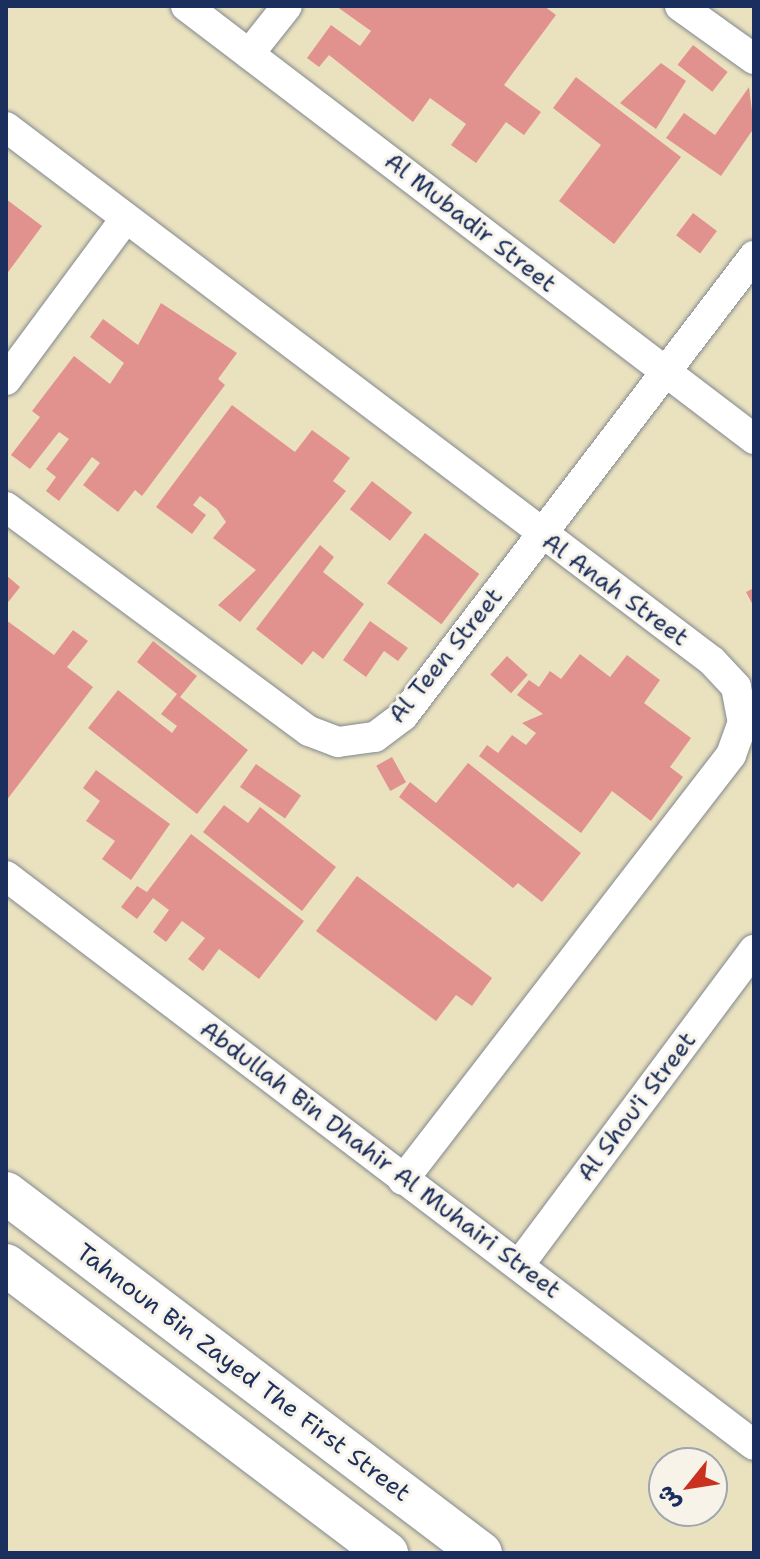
<!DOCTYPE html>
<html>
<head>
<meta charset="utf-8">
<style>
	body { margin:0 }
	#map { position:relative; width:760px; height:1559px; overflow:hidden; background:#eae2bf; font-family:"Shantell Sans","Playpen Sans Arabic",sans-serif }
	div>[style] { position:absolute }
	.building>* { inset:0; background:#e1928e; transform-origin:0 0 }
	.roads { filter:drop-shadow(0 0 2px #82888e) drop-shadow(0 0 2px #82888e) }
	.street>* { height:30px; margin:-15px; padding:0 15px; transform-origin:15px; border-radius:15px; background:#fff }
	.secondary>* { height:42px; margin:-21px; padding:0 21px; transform-origin:21px; border-radius:21px; background:#fff }
	span { translate:-50% -50%; white-space:nowrap; text-align:center; line-height:1.15; -webkit-text-stroke:6px #f7f3e8; paint-order:stroke }
	.street-label { font-size:24px; color:#1b2f5e }
	.frame { position:absolute; inset:0; border:8px solid #1b2f5e; pointer-events:none }
	.north { position:absolute; left:648px; top:1447px; width:80px; height:80px; box-sizing:border-box; background:#f7f3e8; border:2px solid #9fa5b1; border-radius:50%; rotate:240deg; font-size:22px; font-weight:700; line-height:32px; text-align:center; color:#1b2f5e }
	.north::after { content:''; display:block; margin:auto; width:28px; height:36px; background:#c8321e; clip-path:polygon(50% 0,100% 100%,50% 72%,0 100%) }
</style>
</head>
<body>
<div id="map">
	<div class="building">
		<i style="clip-path:polygon(336px 6px,544px 6px,556px 15px,504px 85px,541px 112px,524px 135px,506px 122px,476px 163px,451px 145px,466px 124px,430px 98px,413px 122px,329px 55px,319px 67px,307px 58px,331px 25px,360px 46px,371px 31px)"></i>
		<i style="left:693px;top:45px;width:44px;height:25px;rotate:38deg"></i>
		<i style="clip-path:polygon(661px 63px,686px 81px,656px 129px,620px 103px)"></i>
		<i style="clip-path:polygon(576px 77px,681px 157px,614px 244px,559px 201px,601px 145px,553px 108px)"></i>
		<i style="clip-path:polygon(749px 87px,754px 128px,721px 176px,666px 138px,684px 113px,715px 135px)"></i>
		<i style="clip-path:polygon(6px 199px,42px 226px,6px 275px)"></i>
		<i style="left:693px;top:213px;width:30px;height:28px;rotate:37deg"></i>
		<i style="clip-path:polygon(161px 303px,237px 353px,218px 379px,225px 385px,142px 496px,135px 490px,118px 512px,83px 485px,100px 463px,92px 457px,59px 501px,46px 491px,56px 477px,46px 469px,69px 439px,59px 432px,30px 469px,11px 455px,40px 417px,32px 411px,74px 356px,110px 384px,124px 363px,90px 337px,103px 319px,138px 345px)"></i>
		<i style="clip-path:polygon(232px 405px,295px 452px,312px 430px,350px 458px,333px 481px,346px 491px,240px 622px,218px 605px,256px 570px,213px 538px,226px 522px,217px 509px,200px 496px,193px 505px,206px 515px,192px 534px,156px 507px)"></i>
		<i style="left:372px;top:481px;width:51px;height:36px;rotate:38deg"></i>
		<i style="left:425px;top:533px;width:68px;height:63px;rotate:37deg"></i>
		<i style="clip-path:polygon(320px 545px,334px 557px,323px 572px,364px 604px,323px 659px,313px 651px,302px 665px,256px 629px)"></i>
		<i style="clip-path:polygon(6px 575px,20px 587px,6px 605px)"></i>
		<i style="clip-path:polygon(754px 588px,754px 607px,746px 592px)"></i>
		<i style="clip-path:polygon(6px 620px,54px 655px,73px 630px,88px 641px,67px 667px,93px 687px,6px 801px)"></i>
		<i style="clip-path:polygon(370px 621px,408px 648px,398px 661px,384px 651px,366px 677px,343px 660px)"></i>
		<i style="clip-path:polygon(153px 641px,197px 676px,180px 697px,248px 750px,197px 814px,88px 728px,118px 690px,172px 733px,177px 726px,161px 714px,177px 694px,137px 662px)"></i>
		<i style="clip-path:polygon(580px 654px,610px 677px,627px 655px,660px 680px,644px 703px,691px 738px,670px 767px,683px 777px,651px 821px,612px 791px,581px 833px,479px 756px,487px 745px,498px 753px,512px 735px,526px 745px,536px 733px,522px 723px,543px 714px,517px 695px,529px 680px,539px 687px,550px 671px,561px 679px)"></i>
		<i style="left:507px;top:656px;width:28px;height:25px;rotate:42deg"></i>
		<i style="left:392px;top:757px;width:29px;height:18px;rotate:61deg"></i>
		<i style="clip-path:polygon(468px 763px,581px 853px,542px 902px,518px 883px,513px 888px,399px 797px,410px 782px,436px 803px)"></i>
		<i style="left:256px;top:764px;width:55px;height:28px;rotate:35deg"></i>
		<i style="clip-path:polygon(96px 770px,170px 824px,131px 880px,102px 859px,115px 841px,86px 821px,100px 801px,83px 788px)"></i>
		<i style="clip-path:polygon(224px 805px,248px 823px,260px 807px,336px 867px,302px 911px,203px 832px)"></i>
		<i style="clip-path:polygon(191px 834px,304px 921px,259px 979px,219px 949px,203px 971px,188px 959px,205px 938px,182px 921px,166px 942px,153px 932px,169px 910px,153px 898px,137px 919px,121px 907px,137px 886px,147px 892px)"></i>
		<i style="clip-path:polygon(357px 876px,492px 978px,472px 1006px,456px 995px,436px 1021px,316px 931px)"></i>
	</div>
	<div class="roads">
		<div class="street">
			<i style="left:186px;top:6px;width:714px;rotate:37.32deg"></i>
			<i style="left:680px;top:6px;width:91px;rotate:35.6deg"></i>
			<i style="left:249px;top:54px;width:61px;rotate:-51.6deg"></i>
			<i style="left:6px;top:127px;width:885px;rotate:37.1deg"></i>
			<i style="left:712px;top:661px;width:35px;rotate:47deg"></i>
			<i style="left:736px;top:687px;width:36px;rotate:79deg"></i>
			<i style="left:743px;top:722px;width:35px;rotate:110deg"></i>
			<i style="left:731px;top:755px;width:537px;rotate:127.66deg"></i>
			<i style="left:6px;top:380px;width:200px;rotate:-53.5deg"></i>
			<i style="left:6px;top:507px;width:377px;rotate:36.5deg"></i>
			<i style="left:309px;top:731px;width:31px;rotate:21deg"></i>
			<i style="left:338px;top:742px;width:37px;rotate:-8deg"></i>
			<i style="left:375px;top:737px;width:35px;rotate:-37deg"></i>
			<i style="left:403px;top:716px;width:579px;rotate:-52.65deg"></i>
			<i style="left:6px;top:876px;width:940px;rotate:37.26deg"></i>
			<i style="left:519px;top:1265px;width:393px;rotate:-53.3deg"></i>
		</div>
		<div class="secondary">
			<i style="left:6px;top:1193px;width:596px;rotate:37.16deg"></i>
			<i style="left:6px;top:1265px;width:478px;rotate:37.1deg"></i>
		</div>
	</div>
	<div class="street-label">
		<span style="left:470px;top:223px;rotate:38deg">Al Mubadir Street</span>
		<span style="left:615px;top:590px;rotate:36deg">Al Anah Street</span>
		<span style="left:446px;top:656px;rotate:-51deg">Al Teen Street</span>
		<span style="left:637px;top:1107px;rotate:-53deg">Al Shou'i Street</span>
		<span style="left:380px;top:1160px;rotate:37deg">Abdullah Bin Dhahir Al Muhairi Street</span>
		<span style="left:243px;top:1373px;rotate:37deg">Tahnoun Bin Zayed The First Street</span>
	</div>
	<div class="frame"></div>
	<div class="north">ش</div>
</div>
</body>
</html>
